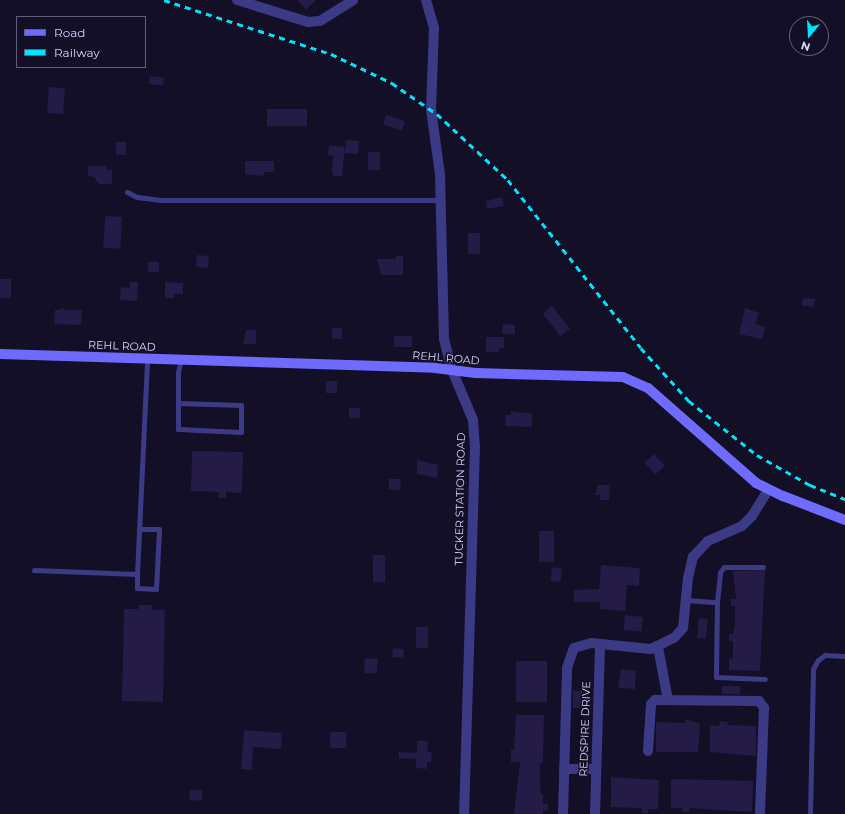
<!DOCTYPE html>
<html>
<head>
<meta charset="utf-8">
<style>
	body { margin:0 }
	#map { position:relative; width:845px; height:814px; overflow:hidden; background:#130f26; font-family:Montserrat,sans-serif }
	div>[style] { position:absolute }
	.building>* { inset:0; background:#241b47; transform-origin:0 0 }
	.lane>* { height:5px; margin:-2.5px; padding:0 2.5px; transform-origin:2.5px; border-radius:2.5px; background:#3d3a85 }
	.street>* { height:10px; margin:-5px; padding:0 5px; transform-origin:5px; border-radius:5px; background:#3d3a85 }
	.secondary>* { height:10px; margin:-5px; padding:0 5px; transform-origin:5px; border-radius:5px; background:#6f6bff }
	.rail>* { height:2.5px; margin-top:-1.25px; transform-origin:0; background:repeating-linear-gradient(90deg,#00e5ff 0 6px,transparent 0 11px) }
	span { translate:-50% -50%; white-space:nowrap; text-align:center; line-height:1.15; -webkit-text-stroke:3px #130f26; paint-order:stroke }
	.street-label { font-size:11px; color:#d9d4ff }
	.legend { position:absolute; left:16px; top:16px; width:130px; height:52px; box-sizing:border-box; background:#130f26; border:1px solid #625e7d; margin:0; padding:5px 7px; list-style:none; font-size:12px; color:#d9d4ff }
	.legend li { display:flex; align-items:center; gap:8px; height:20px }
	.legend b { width:20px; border:1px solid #625e7d }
	.north { position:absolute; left:789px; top:16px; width:40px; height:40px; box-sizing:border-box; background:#130f26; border:1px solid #625e7d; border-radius:50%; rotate:198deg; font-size:11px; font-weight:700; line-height:16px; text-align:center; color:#d9d4ff }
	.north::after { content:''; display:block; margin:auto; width:14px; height:18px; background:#00e5ff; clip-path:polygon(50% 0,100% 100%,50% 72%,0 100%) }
</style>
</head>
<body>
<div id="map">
	<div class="building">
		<i style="clip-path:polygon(297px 0,316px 0,306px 10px)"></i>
		<i style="left:150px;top:76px;width:14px;height:8px;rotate:8deg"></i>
		<i style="left:49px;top:87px;width:16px;height:26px;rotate:4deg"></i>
		<i style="left:267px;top:109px;width:40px;height:17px"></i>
		<i style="left:386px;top:115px;width:20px;height:10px;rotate:18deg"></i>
		<i style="left:346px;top:140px;width:13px;height:13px;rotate:4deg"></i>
		<i style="left:116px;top:142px;width:10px;height:13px"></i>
		<i style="clip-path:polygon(329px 145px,345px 147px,342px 176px,334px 176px,332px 173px,333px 156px,328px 155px)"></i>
		<i style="left:368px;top:152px;width:12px;height:18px"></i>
		<i style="clip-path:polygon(245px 161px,274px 161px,274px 172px,265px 172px,264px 176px,245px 174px)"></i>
		<i style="clip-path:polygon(88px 166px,107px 166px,107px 170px,112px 170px,112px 184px,99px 184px,94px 177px,88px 176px)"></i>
		<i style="clip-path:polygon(502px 197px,504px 206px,487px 209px,486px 201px)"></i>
		<i style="left:105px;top:216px;width:17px;height:32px;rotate:3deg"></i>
		<i style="left:468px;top:233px;width:12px;height:21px"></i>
		<i style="left:197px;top:255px;width:12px;height:12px;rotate:5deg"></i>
		<i style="clip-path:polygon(396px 256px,403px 256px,403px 275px,381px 275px,377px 259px,396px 259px)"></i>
		<i style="left:148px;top:262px;width:11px;height:10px"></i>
		<i style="left:0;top:279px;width:11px;height:19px"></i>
		<i style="clip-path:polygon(130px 282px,138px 282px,137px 301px,120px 300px,121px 287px,130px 288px)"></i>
		<i style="clip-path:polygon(165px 282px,183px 283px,183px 294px,174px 294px,174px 298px,165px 298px)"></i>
		<i style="left:803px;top:298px;width:12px;height:8px;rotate:5deg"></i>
		<i style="left:552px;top:306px;width:29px;height:12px;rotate:52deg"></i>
		<i style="clip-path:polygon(62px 307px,64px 310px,82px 310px,81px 325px,54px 324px,55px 310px,60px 310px)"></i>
		<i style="clip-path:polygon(745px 308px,759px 313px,755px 324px,766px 327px,762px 339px,739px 334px)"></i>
		<i style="clip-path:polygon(503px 324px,515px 325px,515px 334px,502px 334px)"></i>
		<i style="left:332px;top:328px;width:10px;height:11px"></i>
		<i style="clip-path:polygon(246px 330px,256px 330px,256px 344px,243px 344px)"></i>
		<i style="clip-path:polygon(394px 336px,410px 336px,412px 338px,412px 347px,394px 347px)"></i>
		<i style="clip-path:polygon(486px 337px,504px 337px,504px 348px,499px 348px,499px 352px,486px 352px)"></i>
		<i style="left:326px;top:381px;width:11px;height:12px"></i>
		<i style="left:349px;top:408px;width:11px;height:10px"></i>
		<i style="clip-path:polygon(511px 411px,532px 414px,532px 427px,505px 426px,506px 415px,511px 415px)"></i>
		<i style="clip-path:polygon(192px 451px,243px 452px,242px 493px,226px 492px,226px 498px,218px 498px,219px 492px,191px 491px)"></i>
		<i style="left:654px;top:454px;width:16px;height:13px;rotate:47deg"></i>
		<i style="clip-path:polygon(417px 460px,438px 465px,437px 478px,417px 474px)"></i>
		<i style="clip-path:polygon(389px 479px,401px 479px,400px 490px,389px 489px)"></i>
		<i style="clip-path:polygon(598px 485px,610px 485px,609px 500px,600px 500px,601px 495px,595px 495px)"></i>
		<i style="left:539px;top:531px;width:15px;height:31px"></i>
		<i style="left:373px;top:555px;width:12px;height:27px"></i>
		<i style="clip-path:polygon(601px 565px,640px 568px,639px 586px,627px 585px,625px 611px,600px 609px,600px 602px,574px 602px,574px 590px,599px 589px)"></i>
		<i style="left:552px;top:567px;width:10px;height:14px;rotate:6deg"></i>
		<i style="clip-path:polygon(765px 570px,760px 671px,729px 670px,729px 659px,733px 659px,733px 641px,729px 641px,729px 634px,733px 634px,735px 624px,735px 606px,731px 606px,731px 599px,736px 599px,733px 571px)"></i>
		<i style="clip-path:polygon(139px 605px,152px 605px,152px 610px,165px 610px,163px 702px,122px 701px,124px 609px,138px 609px)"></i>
		<i style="left:625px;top:615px;width:18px;height:15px;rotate:6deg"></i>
		<i style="left:699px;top:618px;width:9px;height:20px;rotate:6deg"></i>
		<i style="left:416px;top:627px;width:12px;height:21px"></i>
		<i style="left:393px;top:648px;width:11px;height:9px;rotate:5deg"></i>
		<i style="left:365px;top:658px;width:13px;height:15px;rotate:4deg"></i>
		<i style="left:516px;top:661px;width:31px;height:41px"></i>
		<i style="clip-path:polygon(621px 669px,636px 671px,635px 689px,618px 688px)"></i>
		<i style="left:722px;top:686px;width:18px;height:8px"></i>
		<i style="left:573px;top:691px;width:9px;height:17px"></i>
		<i style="clip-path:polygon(516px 715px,544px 715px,543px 763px,540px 763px,540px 784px,541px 794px,543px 794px,543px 804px,548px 804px,547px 811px,543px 810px,543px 814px,514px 814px,520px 762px,511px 762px,511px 750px,514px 750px)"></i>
		<i style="clip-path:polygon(685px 719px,700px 724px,698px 752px,656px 752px,656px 722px,685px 723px)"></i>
		<i style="clip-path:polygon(720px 721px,728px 722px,727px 725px,756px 726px,756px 756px,710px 752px,710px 725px,719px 726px)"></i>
		<i style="clip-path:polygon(244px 730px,282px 733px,281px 749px,253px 747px,252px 770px,241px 769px)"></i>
		<i style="left:330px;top:732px;width:16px;height:16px"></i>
		<i style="clip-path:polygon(417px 741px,428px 741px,427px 752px,432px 752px,431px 762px,427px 762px,427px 769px,416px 768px,416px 759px,399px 758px,399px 752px,417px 753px)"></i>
		<i style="clip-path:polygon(611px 777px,659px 780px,658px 809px,648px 809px,648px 813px,642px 813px,642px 808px,611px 807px)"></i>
		<i style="clip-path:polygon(676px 779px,753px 781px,752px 812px,689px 808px,689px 812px,682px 812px,682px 808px,671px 808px,671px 780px)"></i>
		<i style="clip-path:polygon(190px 790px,202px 790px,202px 801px,189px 800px)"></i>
	</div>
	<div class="lane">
		<i style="left:127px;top:192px;width:11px;rotate:27deg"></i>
		<i style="left:137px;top:197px;width:24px;rotate:7deg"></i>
		<i style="left:161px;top:200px;width:280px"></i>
		<i style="left:178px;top:403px;width:63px;rotate:1.8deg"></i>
		<i style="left:241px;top:405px;width:27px;rotate:90deg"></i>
		<i style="left:241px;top:432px;width:63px;rotate:-177.3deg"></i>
		<i style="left:178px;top:429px;width:57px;rotate:-90deg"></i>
		<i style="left:178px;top:372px;width:13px;rotate:-77deg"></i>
		<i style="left:34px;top:570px;width:103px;rotate:2.2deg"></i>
		<i style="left:137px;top:574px;width:216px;rotate:-87.3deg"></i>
		<i style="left:137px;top:574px;width:14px;rotate:90deg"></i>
		<i style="left:137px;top:588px;width:19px;rotate:3deg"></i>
		<i style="left:156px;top:589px;width:60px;rotate:-87.1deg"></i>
		<i style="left:159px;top:529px;width:20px;rotate:180deg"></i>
		<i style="left:686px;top:600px;width:31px;rotate:4deg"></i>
		<i style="left:717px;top:602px;width:30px;rotate:-84deg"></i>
		<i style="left:720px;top:572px;width:6px;rotate:-51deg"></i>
		<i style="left:724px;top:567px;width:39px"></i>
		<i style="left:717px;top:602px;width:75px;rotate:90.8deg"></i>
		<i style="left:716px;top:677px;width:49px;rotate:2.3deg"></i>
		<i style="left:810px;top:814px;width:145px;rotate:-88.8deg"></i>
		<i style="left:813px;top:669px;width:10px;rotate:-61deg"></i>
		<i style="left:818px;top:660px;width:9px;rotate:-36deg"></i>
		<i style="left:825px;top:655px;width:20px;rotate:3deg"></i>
	</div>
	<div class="street">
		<i style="left:237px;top:0;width:74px;rotate:17.2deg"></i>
		<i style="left:308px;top:22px;width:12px;rotate:-5deg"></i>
		<i style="left:320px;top:21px;width:39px;rotate:-32deg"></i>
		<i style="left:426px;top:0;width:29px;rotate:74deg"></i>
		<i style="left:434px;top:28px;width:81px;rotate:92.1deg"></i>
		<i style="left:431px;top:109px;width:67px;rotate:82.2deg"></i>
		<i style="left:440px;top:175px;width:164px;rotate:88.6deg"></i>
		<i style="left:444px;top:339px;width:32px;rotate:76deg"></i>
		<i style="left:452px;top:370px;width:54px;rotate:67.2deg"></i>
		<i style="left:473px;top:420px;width:26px;rotate:86deg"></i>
		<i style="left:475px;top:446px;width:368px;rotate:91.7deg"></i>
		<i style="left:658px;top:647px;width:54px;rotate:79.3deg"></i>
		<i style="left:648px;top:751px;width:47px;rotate:-86.3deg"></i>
		<i style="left:651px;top:704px;width:6px;rotate:-45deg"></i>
		<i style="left:655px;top:700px;width:104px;rotate:0.6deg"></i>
		<i style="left:759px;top:701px;width:9px;rotate:54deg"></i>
		<i style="left:764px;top:708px;width:106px;rotate:92.2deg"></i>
		<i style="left:564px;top:769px;width:32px"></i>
		<i style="left:563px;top:814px;width:146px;rotate:-88.4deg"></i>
		<i style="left:567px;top:668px;width:21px;rotate:-71deg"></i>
		<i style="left:574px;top:648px;width:18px;rotate:-16deg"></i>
		<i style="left:591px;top:643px;width:60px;rotate:5.7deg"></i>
		<i style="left:651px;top:649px;width:25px;rotate:-26deg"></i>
		<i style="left:674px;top:638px;width:13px;rotate:-48deg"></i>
		<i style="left:683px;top:628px;width:50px;rotate:-84.3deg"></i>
		<i style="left:688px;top:578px;width:22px;rotate:-77deg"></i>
		<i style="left:693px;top:557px;width:22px;rotate:-47deg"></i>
		<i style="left:708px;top:541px;width:37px;rotate:-24deg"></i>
		<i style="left:742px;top:526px;width:14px;rotate:-45deg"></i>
		<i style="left:752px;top:516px;width:31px;rotate:-58deg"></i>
		<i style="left:595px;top:814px;width:170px;rotate:-88.3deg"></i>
	</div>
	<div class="secondary">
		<i style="left:0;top:354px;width:435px;rotate:1.8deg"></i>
		<i style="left:435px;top:368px;width:41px;rotate:7deg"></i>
		<i style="left:476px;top:373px;width:147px;rotate:1.6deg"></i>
		<i style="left:623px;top:377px;width:27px;rotate:24deg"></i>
		<i style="left:648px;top:388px;width:144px;rotate:41.3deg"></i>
		<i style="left:756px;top:483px;width:30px;rotate:26deg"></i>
		<i style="left:783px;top:496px;width:66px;rotate:21.2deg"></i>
	</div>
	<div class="rail">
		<i style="left:164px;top:0;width:176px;rotate:17.9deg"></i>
		<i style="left:331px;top:54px;width:68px;rotate:25.4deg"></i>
		<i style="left:392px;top:83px;width:55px;rotate:34.6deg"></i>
		<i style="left:437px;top:114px;width:97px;rotate:42.9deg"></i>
		<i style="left:508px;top:180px;width:214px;rotate:51.6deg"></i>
		<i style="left:641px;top:348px;width:72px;rotate:47.8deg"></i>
		<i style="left:689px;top:401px;width:87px;rotate:38.5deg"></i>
		<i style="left:757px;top:455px;width:61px;rotate:29.5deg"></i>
		<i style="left:810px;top:485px;width:38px;rotate:22deg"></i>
	</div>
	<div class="street-label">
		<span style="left:122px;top:346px;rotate:2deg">REHL ROAD</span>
		<span style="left:446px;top:358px;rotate:5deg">REHL ROAD</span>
		<span style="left:460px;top:499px;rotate:-89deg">TUCKER STATION ROAD</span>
		<span style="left:585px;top:729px;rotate:-88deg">REDSPIRE DRIVE</span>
	</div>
	<ul class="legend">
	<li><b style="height:5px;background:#6f6bff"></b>Road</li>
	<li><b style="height:5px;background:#00e5ff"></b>Railway</li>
	</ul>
	<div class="north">N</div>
</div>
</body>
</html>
